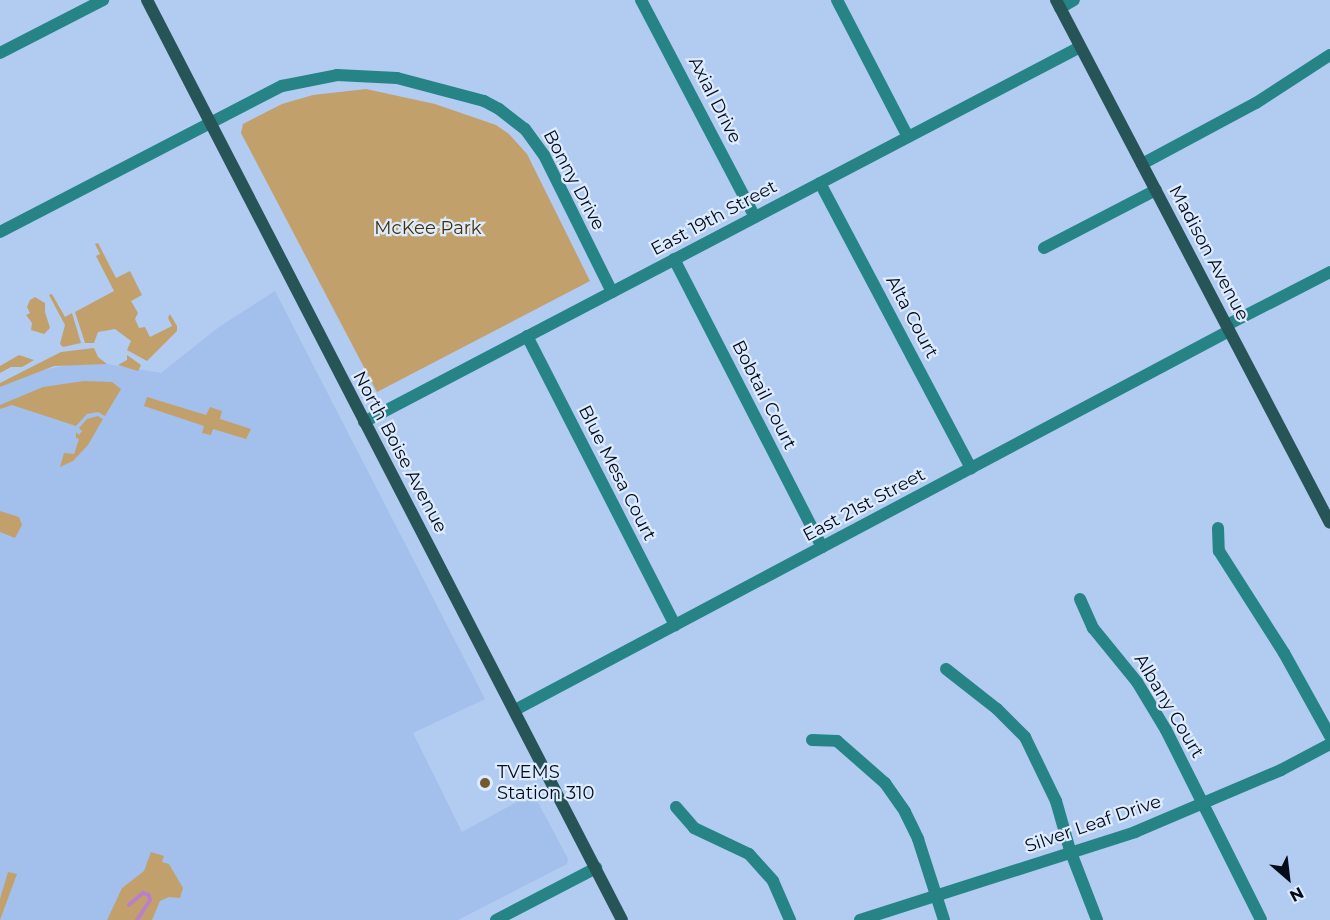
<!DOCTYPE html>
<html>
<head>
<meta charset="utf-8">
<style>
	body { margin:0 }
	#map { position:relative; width:1330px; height:920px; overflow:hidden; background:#b1cbf1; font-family:Montserrat,sans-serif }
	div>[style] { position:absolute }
	.built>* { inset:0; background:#a3bfec }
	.green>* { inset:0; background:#c2a06c }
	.stream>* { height:4px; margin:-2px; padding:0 2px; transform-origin:2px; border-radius:2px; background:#ba7fcc }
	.street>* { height:12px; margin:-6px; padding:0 6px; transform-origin:6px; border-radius:6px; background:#268386 }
	.secondary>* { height:12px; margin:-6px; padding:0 6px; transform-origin:6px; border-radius:6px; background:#275557 }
	.dots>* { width:16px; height:16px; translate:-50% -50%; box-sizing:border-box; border:3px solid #ddebfe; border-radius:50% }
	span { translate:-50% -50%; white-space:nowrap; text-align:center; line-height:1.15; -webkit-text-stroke:4.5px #ddebfe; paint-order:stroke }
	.street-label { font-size:18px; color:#050c19 }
	.park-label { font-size:18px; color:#462f06 }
	.poi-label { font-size:18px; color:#050c19 }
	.left { translate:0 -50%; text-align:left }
	.north { position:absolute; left:1258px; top:848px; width:60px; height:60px; -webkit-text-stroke:4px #ddebfe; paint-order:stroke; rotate:152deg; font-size:16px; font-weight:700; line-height:24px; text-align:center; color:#050c19 }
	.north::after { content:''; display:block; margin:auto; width:21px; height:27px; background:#050c19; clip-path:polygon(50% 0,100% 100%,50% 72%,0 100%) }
</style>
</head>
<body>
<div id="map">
	<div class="built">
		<i style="clip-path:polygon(275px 291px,485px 699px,413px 733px,462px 832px,533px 793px,568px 859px,567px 864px,458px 920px,0 920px,0 387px,38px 371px,72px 364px,107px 364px,161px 373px,219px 327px)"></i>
	</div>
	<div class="green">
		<i style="clip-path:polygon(366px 89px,435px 104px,496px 125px,509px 134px,527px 154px,590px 281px,377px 392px,241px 133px,243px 124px,282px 104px,313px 95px)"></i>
		<i style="clip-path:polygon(98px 243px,116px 278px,130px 271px,142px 295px,131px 301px,138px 313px,135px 319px,139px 328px,145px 327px,150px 337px,172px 326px,168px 318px,170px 314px,177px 326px,177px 331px,147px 361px,127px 350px,131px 341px,115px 329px,98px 332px,94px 343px,85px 343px,75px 312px,114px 291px,96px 256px,100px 254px,95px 244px)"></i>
		<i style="clip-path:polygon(52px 294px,65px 317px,72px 313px,81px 343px,63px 347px,60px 344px,65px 325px,49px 295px)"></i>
		<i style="clip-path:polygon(35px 297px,45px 303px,45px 312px,50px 328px,44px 334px,31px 330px,32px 323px,26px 315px,30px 313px,27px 307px,30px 300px)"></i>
		<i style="clip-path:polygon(94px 348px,98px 357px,107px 364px,54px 366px,0 387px,0 383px,61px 352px)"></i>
		<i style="clip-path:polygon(19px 355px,34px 360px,22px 367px,11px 367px,0 373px,0 366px)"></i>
		<i style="clip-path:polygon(127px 355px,141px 365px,138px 371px,118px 365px,127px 360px)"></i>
		<i style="clip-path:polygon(84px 381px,112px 382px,121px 389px,105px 416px,98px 412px,87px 414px,76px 426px,12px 405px,0 409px,0 405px,43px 387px)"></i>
		<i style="clip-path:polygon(147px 397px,206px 415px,210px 407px,222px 411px,220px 419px,251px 429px,246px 439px,213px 429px,211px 435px,202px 433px,204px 426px,144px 406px)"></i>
		<i style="clip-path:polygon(98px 416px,103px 419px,88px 445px,73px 461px,60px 467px,64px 453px,74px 454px,79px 439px,76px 438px,76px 432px,79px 435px,82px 431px,79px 428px,87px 419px)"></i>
		<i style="clip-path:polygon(0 511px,19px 517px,22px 525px,15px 538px,0 532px)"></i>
		<i style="clip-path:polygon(151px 852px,164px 856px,162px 862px,169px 864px,183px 888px,180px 898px,169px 897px,160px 901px,152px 920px,107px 920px,122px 888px,144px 871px)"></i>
		<i style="clip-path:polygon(8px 872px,17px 874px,0 920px,0 899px)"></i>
	</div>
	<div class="stream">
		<i style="left:129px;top:905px;width:18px;rotate:-41deg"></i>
		<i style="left:143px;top:893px;width:6px;rotate:18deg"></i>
		<i style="left:149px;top:895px;width:5px;rotate:79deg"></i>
		<i style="left:150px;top:900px;width:24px;rotate:123deg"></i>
	</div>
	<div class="street">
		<i style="left:641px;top:0;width:245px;rotate:62.3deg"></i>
		<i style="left:837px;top:0;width:154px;rotate:62.6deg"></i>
		<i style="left:1060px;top:8px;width:16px;rotate:-30deg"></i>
		<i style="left:0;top:53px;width:116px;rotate:-27.2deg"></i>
		<i style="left:1142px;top:164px;width:129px;rotate:-28.2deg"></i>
		<i style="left:1256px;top:103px;width:88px;rotate:-33deg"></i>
		<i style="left:820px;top:183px;width:323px;rotate:62.1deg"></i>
		<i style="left:0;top:232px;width:318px;rotate:-27.4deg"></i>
		<i style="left:282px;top:86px;width:56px;rotate:-11.3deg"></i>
		<i style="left:337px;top:75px;width:60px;rotate:2.9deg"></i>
		<i style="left:397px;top:78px;width:90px;rotate:14.8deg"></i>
		<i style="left:484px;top:101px;width:17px;rotate:28deg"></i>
		<i style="left:499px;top:109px;width:33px;rotate:38deg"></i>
		<i style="left:525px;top:129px;width:32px;rotate:54deg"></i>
		<i style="left:544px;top:155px;width:153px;rotate:63.6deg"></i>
		<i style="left:1044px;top:248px;width:126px;rotate:-27.4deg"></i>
		<i style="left:674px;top:259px;width:324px;rotate:62.8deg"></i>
		<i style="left:1227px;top:325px;width:116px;rotate:-27.2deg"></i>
		<i style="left:527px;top:336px;width:325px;rotate:62.9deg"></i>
		<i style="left:364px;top:422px;width:808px;rotate:-27.64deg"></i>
		<i style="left:1218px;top:528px;width:23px;rotate:88deg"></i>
		<i style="left:1219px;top:551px;width:121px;rotate:57.5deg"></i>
		<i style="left:1284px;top:653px;width:95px;rotate:61deg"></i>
		<i style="left:1080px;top:599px;width:32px;rotate:66deg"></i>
		<i style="left:1093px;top:628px;width:70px;rotate:50.8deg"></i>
		<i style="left:1137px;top:682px;width:56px;rotate:58.9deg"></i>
		<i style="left:1166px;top:730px;width:212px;rotate:63.4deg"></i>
		<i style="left:946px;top:669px;width:65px;rotate:38.1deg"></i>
		<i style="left:997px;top:709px;width:40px;rotate:45deg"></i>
		<i style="left:1025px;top:737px;width:71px;rotate:64.2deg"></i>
		<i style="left:1056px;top:801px;width:51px;rotate:74.1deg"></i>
		<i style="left:1070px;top:850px;width:75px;rotate:68.9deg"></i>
		<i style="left:515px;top:710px;width:808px;rotate:-27.96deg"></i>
		<i style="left:812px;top:740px;width:25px;rotate:2deg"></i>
		<i style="left:837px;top:741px;width:64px;rotate:41.2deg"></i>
		<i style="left:885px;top:783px;width:35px;rotate:55deg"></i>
		<i style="left:905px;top:812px;width:30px;rotate:64deg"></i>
		<i style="left:918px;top:839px;width:85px;rotate:72.2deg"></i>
		<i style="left:676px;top:807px;width:28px;rotate:49deg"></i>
		<i style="left:694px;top:828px;width:61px;rotate:25.3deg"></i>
		<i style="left:749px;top:854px;width:36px;rotate:48deg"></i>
		<i style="left:773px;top:881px;width:43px;rotate:66.4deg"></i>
		<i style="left:496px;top:920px;width:113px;rotate:-27.5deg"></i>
		<i style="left:860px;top:920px;width:289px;rotate:-17.7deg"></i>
		<i style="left:1135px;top:832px;width:159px;rotate:-23deg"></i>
		<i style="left:1281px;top:770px;width:55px;rotate:-28deg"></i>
	</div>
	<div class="secondary">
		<i style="left:147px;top:0;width:1035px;rotate:62.69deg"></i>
		<i style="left:1056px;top:0;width:590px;rotate:62.35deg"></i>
	</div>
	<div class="dots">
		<i style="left:485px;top:783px;background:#75592c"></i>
	</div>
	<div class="street-label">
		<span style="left:715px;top:100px;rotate:63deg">Axial Drive</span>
		<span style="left:574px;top:180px;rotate:62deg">Bonny Drive</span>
		<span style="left:714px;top:218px;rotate:-28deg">East 19th Street</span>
		<span style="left:1209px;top:253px;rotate:62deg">Madison Avenue</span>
		<span style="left:912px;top:317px;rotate:62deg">Alta Court</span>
		<span style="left:764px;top:395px;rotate:63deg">Bobtail Court</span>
		<span style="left:400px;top:452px;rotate:62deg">North Boise Avenue</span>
		<span style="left:617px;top:473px;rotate:63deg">Blue Mesa Court</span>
		<span style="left:864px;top:505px;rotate:-28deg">East 21st Street</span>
		<span style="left:1169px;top:706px;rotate:59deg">Albany Court</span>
		<span style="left:1093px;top:824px;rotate:-19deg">Silver Leaf Drive</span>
	</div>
	<div class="park-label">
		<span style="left:428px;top:228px">McKee Park</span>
	</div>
	<div class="poi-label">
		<span class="left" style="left:497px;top:783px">TVEMS<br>Station 310</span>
	</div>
	<div class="north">N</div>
</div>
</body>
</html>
